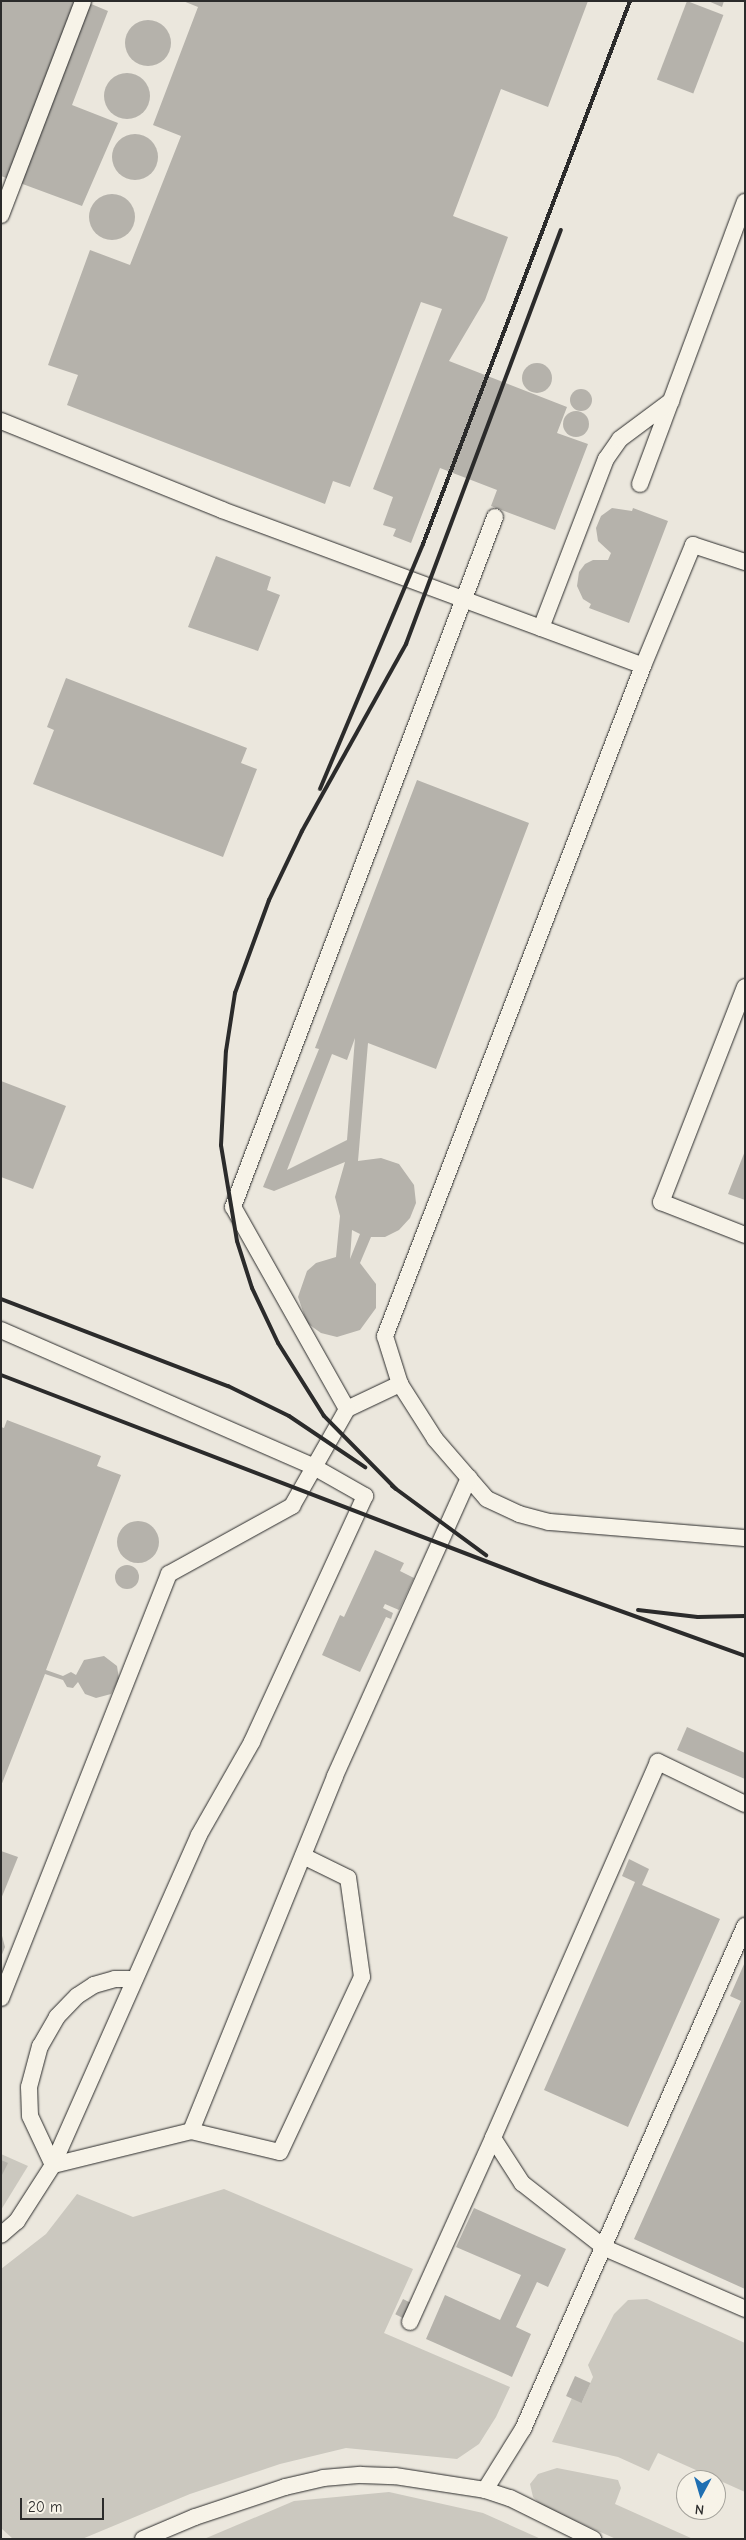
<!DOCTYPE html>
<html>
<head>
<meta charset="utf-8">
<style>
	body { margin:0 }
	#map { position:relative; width:746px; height:2540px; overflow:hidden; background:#ebe7dd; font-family:"Comic Neue",sans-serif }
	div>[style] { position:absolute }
	.green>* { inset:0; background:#cbc8bf }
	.building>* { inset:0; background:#b5b2ab; transform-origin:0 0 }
	.round { border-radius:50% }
	.roads { filter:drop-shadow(0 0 1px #2b2b2b) drop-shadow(0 0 1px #2b2b2b) }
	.lane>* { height:16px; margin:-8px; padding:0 8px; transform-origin:8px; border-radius:8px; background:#f7f3e8 }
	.rail>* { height:4px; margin:-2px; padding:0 2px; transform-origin:2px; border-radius:2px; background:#2b2b2b }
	span { translate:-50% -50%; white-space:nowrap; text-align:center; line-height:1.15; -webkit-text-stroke:4.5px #f7f3e8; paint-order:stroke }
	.frame { position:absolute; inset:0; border:2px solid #2b2b2b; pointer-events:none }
	.north { position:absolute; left:676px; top:2470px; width:50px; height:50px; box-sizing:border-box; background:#f7f3e8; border:1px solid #a5a39c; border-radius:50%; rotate:186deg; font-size:14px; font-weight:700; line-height:20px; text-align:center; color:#2b2b2b }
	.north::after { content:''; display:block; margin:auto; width:18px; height:22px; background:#1f6fb2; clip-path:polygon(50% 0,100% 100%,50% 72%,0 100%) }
	.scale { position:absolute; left:20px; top:2498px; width:84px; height:22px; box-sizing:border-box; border:2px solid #2b2b2b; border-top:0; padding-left:6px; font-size:15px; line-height:18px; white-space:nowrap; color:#2b2b2b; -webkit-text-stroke:4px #f7f3e8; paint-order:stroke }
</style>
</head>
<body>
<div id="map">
	<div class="green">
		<i style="clip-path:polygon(1px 2154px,28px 2166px,1px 2210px)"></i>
		<i style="clip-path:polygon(224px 2189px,413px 2269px,384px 2333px,510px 2387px,496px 2417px,479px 2444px,457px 2459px,346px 2448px,280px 2464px,190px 2494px,82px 2539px,13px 2539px,1px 2528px,1px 2269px,46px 2234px,77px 2194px,133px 2217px)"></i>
		<i style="clip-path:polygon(647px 2299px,745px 2343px,745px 2492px,658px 2453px,649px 2471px,618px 2457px,552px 2442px,572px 2398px,582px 2402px,593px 2377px,588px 2365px,614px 2314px,628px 2300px)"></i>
		<i style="clip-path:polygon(557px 2468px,618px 2480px,621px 2488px,615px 2504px,693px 2539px,616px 2539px,542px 2506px,533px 2497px,530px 2484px,538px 2474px)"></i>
		<i style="clip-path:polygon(389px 2492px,483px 2513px,541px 2539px,204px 2539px,294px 2501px)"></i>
	</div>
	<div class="building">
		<i style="clip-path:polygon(1px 1px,84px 1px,108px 11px,72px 105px,118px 123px,82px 206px,1px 176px)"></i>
		<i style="clip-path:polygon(183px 1px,588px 1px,548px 107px,501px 89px,453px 216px,508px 237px,485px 300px,449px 361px,567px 407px,557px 433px,588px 444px,555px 530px,491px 506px,497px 490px,440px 468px,411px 543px,393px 536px,396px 529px,383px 525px,393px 497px,373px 489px,442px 309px,421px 302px,350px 487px,333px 481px,325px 504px,67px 405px,78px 375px,48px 365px,90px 250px,130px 265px,181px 136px,153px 125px,198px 7px)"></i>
		<i style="left:687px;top:1px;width:39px;height:84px;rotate:21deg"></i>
		<i style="clip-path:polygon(708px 1px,724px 1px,722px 7px)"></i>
		<i class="round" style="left:125px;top:20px;width:46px;height:46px"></i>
		<i class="round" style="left:104px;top:73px;width:46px;height:46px"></i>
		<i class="round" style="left:112px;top:134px;width:46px;height:46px"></i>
		<i class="round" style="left:89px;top:194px;width:46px;height:46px"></i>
		<i class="round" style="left:522px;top:363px;width:30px;height:30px"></i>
		<i class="round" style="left:570px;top:389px;width:22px;height:22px"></i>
		<i class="round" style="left:563px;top:411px;width:26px;height:26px"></i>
		<i style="clip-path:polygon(612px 508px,632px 511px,633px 508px,668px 521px,629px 623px,589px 608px,591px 604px,583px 599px,577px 586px,579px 572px,585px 564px,593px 560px,608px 560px,611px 553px,598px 541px,596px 528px,601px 516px)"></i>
		<i style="clip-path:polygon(216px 556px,271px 577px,267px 590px,280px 595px,258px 651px,188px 627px)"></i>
		<i style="clip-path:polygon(66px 678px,247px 748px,241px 763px,257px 769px,223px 857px,33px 784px,54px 730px,47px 727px)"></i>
		<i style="clip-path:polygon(evenodd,417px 780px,529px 823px,436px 1069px,368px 1043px,358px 1161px,381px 1158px,399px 1164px,414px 1185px,416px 1203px,410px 1218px,399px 1230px,385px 1237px,371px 1237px,360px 1263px,376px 1284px,376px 1308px,360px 1330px,337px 1337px,321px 1333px,307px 1323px,298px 1297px,307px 1271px,316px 1263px,336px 1257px,340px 1216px,335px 1197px,345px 1162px,274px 1191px,263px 1187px,319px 1049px,315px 1048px,417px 780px,355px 1038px,347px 1140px,287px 1170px,332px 1054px,347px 1060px,355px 1038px,417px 780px,352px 1230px,360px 1234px,350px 1259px,352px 1230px)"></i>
		<i style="clip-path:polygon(1px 1081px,66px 1106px,33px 1189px,1px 1177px)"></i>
		<i style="clip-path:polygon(745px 1151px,745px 1200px,728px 1194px)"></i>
		<i style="clip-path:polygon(7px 1420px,101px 1456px,97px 1466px,121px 1475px,46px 1670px,63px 1676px,71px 1672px,76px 1675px,84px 1660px,104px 1656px,117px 1666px,119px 1679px,111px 1694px,96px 1698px,85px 1694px,78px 1682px,73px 1688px,67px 1687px,63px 1680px,45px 1674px,1px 1786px,1px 1427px,4px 1428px)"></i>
		<i class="round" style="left:117px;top:1521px;width:42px;height:42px"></i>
		<i style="clip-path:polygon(375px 1550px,404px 1563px,400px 1571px,414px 1578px,399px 1610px,385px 1604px,383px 1608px,393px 1613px,391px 1619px,386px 1617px,360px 1672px,322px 1655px,340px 1615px,344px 1617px)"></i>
		<i class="round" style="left:115px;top:1565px;width:24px;height:24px"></i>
		<i style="clip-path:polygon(687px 1727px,745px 1753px,745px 1779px,677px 1750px)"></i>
		<i style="clip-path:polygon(1px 1851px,18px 1857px,1px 1899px)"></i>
		<i style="clip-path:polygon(629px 1859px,649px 1869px,642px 1885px,720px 1919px,628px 2127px,544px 2090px,635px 1882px,622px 1876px)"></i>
		<i style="clip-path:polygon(1px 1932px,5px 1947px,1px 1957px)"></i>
		<i style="clip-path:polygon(745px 1962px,745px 2289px,634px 2239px,741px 2001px,730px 1996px)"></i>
		<i style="clip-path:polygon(1px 2160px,8px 2163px,1px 2177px)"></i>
		<i style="clip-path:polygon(474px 2208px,566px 2249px,548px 2287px,537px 2282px,516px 2327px,531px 2334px,512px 2377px,426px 2339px,445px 2295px,500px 2320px,521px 2275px,456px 2247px)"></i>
		<i style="left:403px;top:2299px;width:9px;height:17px;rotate:27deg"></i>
		<i style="left:575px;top:2376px;width:17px;height:22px;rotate:24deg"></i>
	</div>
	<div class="roads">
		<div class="lane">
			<i style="left:1px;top:215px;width:229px;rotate:-69deg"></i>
			<i style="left:1px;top:421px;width:238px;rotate:21.9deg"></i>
			<i style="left:222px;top:510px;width:449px;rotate:20.3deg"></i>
			<i style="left:643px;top:666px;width:131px;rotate:-67.5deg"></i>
			<i style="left:693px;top:545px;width:55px;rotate:18.1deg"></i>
			<i style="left:640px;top:484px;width:301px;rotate:-69.6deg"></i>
			<i style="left:541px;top:628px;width:181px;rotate:-69deg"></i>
			<i style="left:606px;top:459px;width:24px;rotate:-55deg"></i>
			<i style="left:620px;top:439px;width:64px;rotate:-36.7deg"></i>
			<i style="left:745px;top:987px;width:231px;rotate:111.3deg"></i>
			<i style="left:661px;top:1202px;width:90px;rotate:21.4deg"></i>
			<i style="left:1px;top:1330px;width:342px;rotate:23.6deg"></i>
			<i style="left:314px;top:1467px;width:59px;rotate:29.6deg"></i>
			<i style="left:365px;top:1496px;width:271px;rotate:114.7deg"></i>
			<i style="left:252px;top:1742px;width:107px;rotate:119.7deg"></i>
			<i style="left:199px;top:1835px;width:361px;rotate:113.9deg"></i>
			<i style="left:53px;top:2165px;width:67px;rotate:122.7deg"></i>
			<i style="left:17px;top:2221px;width:21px;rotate:139deg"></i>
			<i style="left:400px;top:1384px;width:50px;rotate:-107.4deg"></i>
			<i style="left:385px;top:1336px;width:718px;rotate:-68.94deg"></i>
			<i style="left:347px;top:1409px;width:59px;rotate:-25.3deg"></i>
			<i style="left:400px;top:1384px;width:65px;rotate:57.5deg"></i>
			<i style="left:435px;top:1439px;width:79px;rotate:49.1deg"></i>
			<i style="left:487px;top:1499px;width:35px;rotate:25deg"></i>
			<i style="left:519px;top:1514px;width:31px;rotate:15deg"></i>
			<i style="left:549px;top:1522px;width:197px;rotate:4.7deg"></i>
			<i style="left:745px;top:1804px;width:97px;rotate:-154.2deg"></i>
			<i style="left:658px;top:1762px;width:411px;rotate:113.7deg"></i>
			<i style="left:493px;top:2138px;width:54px;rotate:57.2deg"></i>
			<i style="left:522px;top:2183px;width:105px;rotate:38.1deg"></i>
			<i style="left:605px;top:2248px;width:153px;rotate:23.5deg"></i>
			<i style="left:133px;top:1979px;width:18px;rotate:180deg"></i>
			<i style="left:115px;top:1979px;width:22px;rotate:164deg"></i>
			<i style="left:94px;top:1985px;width:20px;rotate:147deg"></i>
			<i style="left:77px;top:1996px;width:29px;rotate:134deg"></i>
			<i style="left:57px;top:2017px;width:34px;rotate:120deg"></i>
			<i style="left:40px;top:2046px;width:42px;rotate:105deg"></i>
			<i style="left:29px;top:2087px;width:29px;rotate:88deg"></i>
			<i style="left:30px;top:2116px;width:54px;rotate:64.9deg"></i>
			<i style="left:53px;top:2165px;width:142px;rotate:-13.8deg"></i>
			<i style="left:191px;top:2131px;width:383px;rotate:-67.9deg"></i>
			<i style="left:335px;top:1776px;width:327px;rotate:-65.8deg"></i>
			<i style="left:1px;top:1998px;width:456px;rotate:-68.4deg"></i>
			<i style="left:169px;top:1574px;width:141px;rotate:-28.9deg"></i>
			<i style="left:292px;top:1506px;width:112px;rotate:-60.4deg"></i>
			<i style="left:347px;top:1409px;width:232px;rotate:-119.4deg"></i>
			<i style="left:233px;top:1207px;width:738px;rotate:-69.21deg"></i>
			<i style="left:191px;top:2131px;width:91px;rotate:13.3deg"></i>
			<i style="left:280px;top:2152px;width:193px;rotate:-64.9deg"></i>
			<i style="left:362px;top:1977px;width:100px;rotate:-98deg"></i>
			<i style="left:348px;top:1878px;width:50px;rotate:-153.9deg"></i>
			<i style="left:410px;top:2322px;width:202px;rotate:-65.7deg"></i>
			<i style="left:485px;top:2490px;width:72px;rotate:-58.1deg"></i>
			<i style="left:523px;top:2429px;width:550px;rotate:-66.19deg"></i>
			<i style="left:143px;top:2539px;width:56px;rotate:-22.9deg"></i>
			<i style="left:195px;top:2517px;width:95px;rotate:-18.4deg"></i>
			<i style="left:285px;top:2487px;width:39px;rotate:-13deg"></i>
			<i style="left:323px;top:2478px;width:38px;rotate:-5deg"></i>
			<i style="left:361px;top:2475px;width:34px;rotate:2deg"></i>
			<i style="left:395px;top:2476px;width:91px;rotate:8.8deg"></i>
			<i style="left:485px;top:2490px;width:26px;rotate:18deg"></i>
			<i style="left:510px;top:2498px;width:93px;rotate:26.3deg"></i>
		</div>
	</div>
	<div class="rail">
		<i style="left:320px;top:789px;width:266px;rotate:-67.2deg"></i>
		<i style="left:423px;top:544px;width:581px;rotate:-69.13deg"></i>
		<i style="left:1px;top:1299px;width:243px;rotate:21deg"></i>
		<i style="left:228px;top:1386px;width:68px;rotate:26.2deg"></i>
		<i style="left:289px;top:1416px;width:92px;rotate:33.9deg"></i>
		<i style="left:1px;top:1375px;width:577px;rotate:21.01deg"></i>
		<i style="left:540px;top:1582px;width:218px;rotate:19.8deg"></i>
		<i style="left:392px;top:1486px;width:117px;rotate:36.3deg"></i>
		<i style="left:396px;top:1489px;width:103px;rotate:-134.6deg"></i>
		<i style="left:324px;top:1416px;width:86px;rotate:-122.2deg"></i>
		<i style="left:278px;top:1343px;width:61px;rotate:-115.3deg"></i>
		<i style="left:252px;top:1288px;width:49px;rotate:-107.7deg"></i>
		<i style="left:237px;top:1241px;width:97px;rotate:-99.5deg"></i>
		<i style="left:221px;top:1145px;width:94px;rotate:-87deg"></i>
		<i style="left:226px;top:1051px;width:59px;rotate:-81.2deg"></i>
		<i style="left:235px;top:993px;width:99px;rotate:-69.9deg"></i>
		<i style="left:269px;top:900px;width:76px;rotate:-64.4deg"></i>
		<i style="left:302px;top:831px;width:214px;rotate:-60.9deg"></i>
		<i style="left:406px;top:644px;width:442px;rotate:-69.5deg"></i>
		<i style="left:638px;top:1610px;width:60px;rotate:6.7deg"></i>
		<i style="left:698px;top:1617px;width:47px;rotate:-1.2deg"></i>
	</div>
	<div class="frame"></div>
	<div class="north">N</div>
	<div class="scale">20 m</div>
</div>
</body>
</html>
